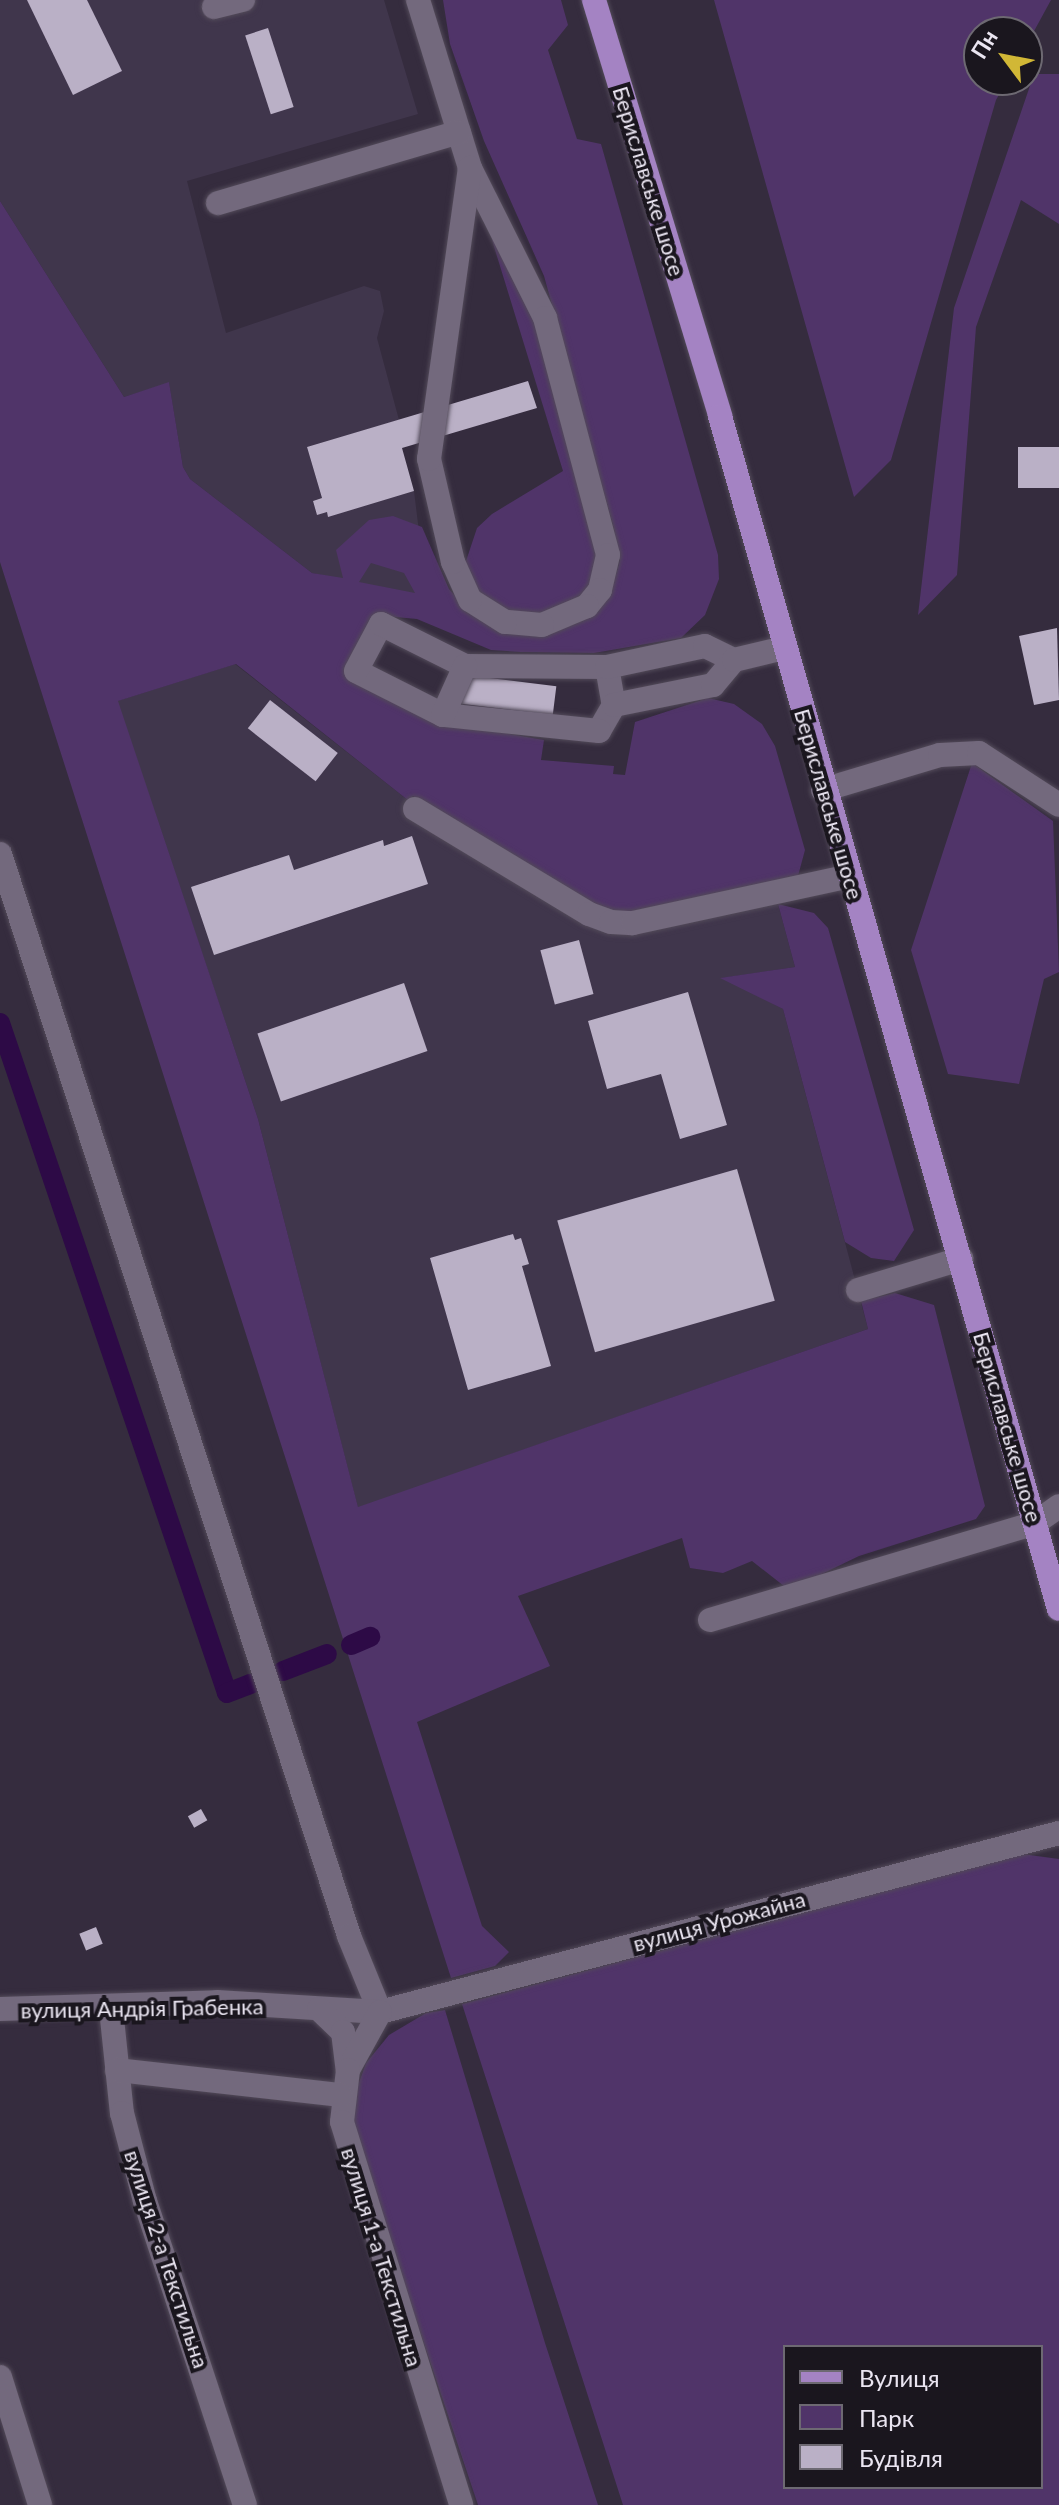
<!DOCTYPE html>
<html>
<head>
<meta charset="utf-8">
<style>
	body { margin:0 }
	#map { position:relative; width:1059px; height:2505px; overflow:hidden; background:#352c3e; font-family:Lato,sans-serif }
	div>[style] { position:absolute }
	.built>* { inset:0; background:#40364c }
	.green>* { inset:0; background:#503469 }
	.canal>* { height:20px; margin:-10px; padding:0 10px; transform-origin:10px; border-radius:10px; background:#2d0a46 }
	.building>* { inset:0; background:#bab0c6; transform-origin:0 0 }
	.roads { filter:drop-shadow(0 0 2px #524a59) drop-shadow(0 0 2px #524a59) }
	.minor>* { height:24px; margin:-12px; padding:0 12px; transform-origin:12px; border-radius:12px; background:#73697d }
	.major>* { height:24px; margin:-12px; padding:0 12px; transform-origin:12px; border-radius:12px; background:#a483c3 }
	span { translate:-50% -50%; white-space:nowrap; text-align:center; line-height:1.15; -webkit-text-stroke:8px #1a161e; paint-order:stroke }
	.street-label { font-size:22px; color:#eae5f1 }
	.legend { position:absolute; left:783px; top:2345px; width:260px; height:144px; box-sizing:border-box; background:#1a161e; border:2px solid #6d6972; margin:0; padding:10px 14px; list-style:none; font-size:24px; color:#eae5f1 }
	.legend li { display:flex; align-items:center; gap:16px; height:40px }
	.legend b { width:40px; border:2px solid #6d6972 }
	.north { position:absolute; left:963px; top:16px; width:80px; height:80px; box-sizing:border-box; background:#1a161e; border:2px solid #6d6972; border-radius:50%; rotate:302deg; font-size:22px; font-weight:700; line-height:32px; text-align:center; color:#eae5f1 }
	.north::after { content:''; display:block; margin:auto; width:28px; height:36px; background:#d1b736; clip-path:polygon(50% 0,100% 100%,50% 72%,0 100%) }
</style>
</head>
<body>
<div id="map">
	<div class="built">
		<i style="clip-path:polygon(0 0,384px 0,418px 114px,187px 181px,226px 333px,364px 286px,380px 291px,384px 311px,377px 338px,399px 420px,307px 447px,322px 498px,313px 501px,317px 514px,327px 512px,329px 516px,414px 491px,427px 597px,312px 573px,190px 479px,183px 467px,169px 383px,124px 397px,0 201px)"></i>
		<i style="clip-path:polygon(235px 664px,409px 801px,608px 929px,778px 904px,795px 967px,722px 978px,783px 1009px,868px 1329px,358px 1508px,258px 1119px,117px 701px)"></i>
	</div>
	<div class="green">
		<i style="clip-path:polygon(evenodd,443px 0,561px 0,568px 25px,548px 50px,577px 139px,601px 144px,718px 555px,719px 579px,705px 615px,681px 638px,594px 653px,521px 652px,491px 650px,417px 619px,384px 616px,347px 669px,446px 723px,544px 740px,541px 760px,614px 766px,613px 774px,625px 775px,635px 722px,708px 698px,734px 704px,762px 724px,775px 746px,805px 850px,798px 876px,608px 916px,413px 796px,409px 801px,236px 664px,118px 701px,258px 1119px,358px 1507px,868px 1329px,861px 1301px,895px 1293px,934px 1305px,985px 1506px,976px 1519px,859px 1556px,789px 1590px,752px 1561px,723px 1573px,690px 1568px,682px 1538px,518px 1596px,550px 1666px,417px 1722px,482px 1926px,509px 1952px,495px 1966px,451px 1978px,0 562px,0 201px,124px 397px,169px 382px,183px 467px,190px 479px,312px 573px,343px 578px,336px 550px,369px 520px,393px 516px,422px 527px,449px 589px,470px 613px,536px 635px,576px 624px,600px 606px,612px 589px,620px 560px,614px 529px,544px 276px,484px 141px,450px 44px,443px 0,371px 563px,404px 573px,415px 593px,359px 582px,371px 563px)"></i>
		<i style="clip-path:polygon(714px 0,1051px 0,1027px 44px,1027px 32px,979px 32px,979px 80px,1007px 80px,996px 100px,891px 460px,854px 497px)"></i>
		<i style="clip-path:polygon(1034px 74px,1059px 74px,1059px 224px,1021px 200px,976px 327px,957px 575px,918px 615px,954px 308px)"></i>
		<i style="clip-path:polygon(499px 238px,535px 316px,596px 542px,595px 573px,585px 595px,525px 620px,482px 603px,464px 567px,477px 528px,492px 514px,563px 471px,492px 240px)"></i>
		<i style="clip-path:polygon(972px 763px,1053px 821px,1059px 972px,1044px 979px,1019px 1084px,948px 1074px,911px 950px)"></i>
		<i style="clip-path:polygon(778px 904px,814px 913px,828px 928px,914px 1230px,894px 1261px,871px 1258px,845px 1242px,783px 1009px,720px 978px,795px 967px)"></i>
		<i style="clip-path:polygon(evenodd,1022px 1854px,1059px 1859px,1059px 2505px,623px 2505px,462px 2004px,1022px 1854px,785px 2347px,1041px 2347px,1041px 2487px,785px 2487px,785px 2347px)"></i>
		<i style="clip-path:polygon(445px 2010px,545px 2343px,598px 2505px,478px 2505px,392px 2248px,352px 2115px,357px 2088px,366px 2063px,389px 2035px,426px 2013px)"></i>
	</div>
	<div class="canal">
		<i style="left:0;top:1023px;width:707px;rotate:71.28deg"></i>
		<i style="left:227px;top:1693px;width:26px;rotate:-21deg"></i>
		<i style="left:351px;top:1645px;width:21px;rotate:-23deg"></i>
		<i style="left:283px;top:1671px;width:47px;rotate:-21.1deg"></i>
	</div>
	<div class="building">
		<i style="clip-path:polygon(27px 0,87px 0,122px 71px,73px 95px)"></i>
		<i style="left:268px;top:28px;width:83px;height:24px;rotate:72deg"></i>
		<i style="clip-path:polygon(528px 381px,537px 408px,402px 448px,414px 491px,328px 517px,327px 512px,317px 515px,313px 501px,322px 498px,307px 447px)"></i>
		<i style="left:1059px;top:447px;width:41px;height:41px;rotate:90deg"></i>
		<i style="clip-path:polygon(1057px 628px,1059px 700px,1034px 705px,1019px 636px)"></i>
		<i style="left:465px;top:675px;width:92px;height:29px;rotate:7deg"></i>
		<i style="left:270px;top:700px;width:86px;height:36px;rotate:38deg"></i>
		<i style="clip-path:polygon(412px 836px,428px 884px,214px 955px,191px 887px,289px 855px,294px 870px,383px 840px,384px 846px)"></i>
		<i style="left:579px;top:940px;width:56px;height:40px;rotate:75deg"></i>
		<i style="left:404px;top:983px;width:72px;height:155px;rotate:71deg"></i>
		<i style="clip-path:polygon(688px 992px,727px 1125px,680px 1139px,661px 1074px,607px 1089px,588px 1021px)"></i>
		<i style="left:737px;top:1169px;width:137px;height:187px;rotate:74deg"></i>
		<i style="clip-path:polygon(513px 1234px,515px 1240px,521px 1238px,529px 1264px,522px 1266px,551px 1366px,468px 1390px,430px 1258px)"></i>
		<i style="left:201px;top:1809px;width:13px;height:15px;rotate:61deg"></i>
		<i style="left:96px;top:1927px;width:18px;height:18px;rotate:68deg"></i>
	</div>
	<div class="roads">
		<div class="minor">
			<i style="left:418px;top:0;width:176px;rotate:72.8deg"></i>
			<i style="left:470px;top:168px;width:168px;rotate:63.4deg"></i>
			<i style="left:545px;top:318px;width:245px;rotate:75.1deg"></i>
			<i style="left:608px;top:555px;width:36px;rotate:103deg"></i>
			<i style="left:600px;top:590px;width:21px;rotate:129deg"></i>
			<i style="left:587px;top:606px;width:49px;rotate:157.1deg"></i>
			<i style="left:542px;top:625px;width:37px;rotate:-175deg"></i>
			<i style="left:505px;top:622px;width:41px;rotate:-147.8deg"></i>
			<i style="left:470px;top:600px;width:42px;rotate:-114.1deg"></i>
			<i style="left:453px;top:562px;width:106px;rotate:-103.1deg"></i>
			<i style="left:429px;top:459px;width:294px;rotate:-82deg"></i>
			<i style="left:214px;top:7px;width:30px;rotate:-14deg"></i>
			<i style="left:218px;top:203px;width:251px;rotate:-16.4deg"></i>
			<i style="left:607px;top:667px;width:39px;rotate:80deg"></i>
			<i style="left:614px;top:705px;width:30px;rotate:120deg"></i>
			<i style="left:599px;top:731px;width:157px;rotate:-174.1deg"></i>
			<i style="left:443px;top:715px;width:97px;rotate:-153.2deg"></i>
			<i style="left:356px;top:671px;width:53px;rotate:-62deg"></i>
			<i style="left:381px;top:624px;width:94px;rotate:26.6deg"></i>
			<i style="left:465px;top:666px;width:142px;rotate:0.4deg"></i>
			<i style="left:607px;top:667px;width:100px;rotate:-12.1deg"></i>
			<i style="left:705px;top:646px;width:32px;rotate:26deg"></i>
			<i style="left:614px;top:705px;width:101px;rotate:-11.4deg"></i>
			<i style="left:713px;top:685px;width:33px;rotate:-50deg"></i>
			<i style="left:734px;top:660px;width:51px;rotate:-13.5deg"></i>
			<i style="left:443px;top:715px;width:54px;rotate:-65.8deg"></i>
			<i style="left:823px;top:790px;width:122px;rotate:-16.7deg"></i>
			<i style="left:940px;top:755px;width:39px;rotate:-3deg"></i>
			<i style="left:979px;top:753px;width:95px;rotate:33deg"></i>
			<i style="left:415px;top:809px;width:203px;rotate:31.1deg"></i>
			<i style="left:589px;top:914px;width:23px;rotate:20deg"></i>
			<i style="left:611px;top:922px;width:22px;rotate:3deg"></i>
			<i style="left:633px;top:923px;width:222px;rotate:-12.2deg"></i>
			<i style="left:0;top:854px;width:1137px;rotate:72.12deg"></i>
			<i style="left:349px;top:1936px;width:82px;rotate:67.8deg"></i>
			<i style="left:858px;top:1290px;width:108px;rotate:-16.8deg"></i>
			<i style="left:710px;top:1620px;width:339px;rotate:-16.6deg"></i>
			<i style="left:1035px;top:1523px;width:29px;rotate:-35deg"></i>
			<i style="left:0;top:2009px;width:217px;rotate:-1.8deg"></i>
			<i style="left:217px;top:2002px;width:163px;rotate:3.5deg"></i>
			<i style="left:380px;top:2012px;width:702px;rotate:-14.77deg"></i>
			<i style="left:111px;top:2009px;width:105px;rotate:84deg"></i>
			<i style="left:122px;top:2113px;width:91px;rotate:75.4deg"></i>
			<i style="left:145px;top:2201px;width:320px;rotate:71.8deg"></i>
			<i style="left:319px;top:2009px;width:33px;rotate:44deg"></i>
			<i style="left:343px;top:2032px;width:38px;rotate:83deg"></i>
			<i style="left:380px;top:2012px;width:66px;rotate:118.9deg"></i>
			<i style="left:348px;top:2070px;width:52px;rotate:96.6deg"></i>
			<i style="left:342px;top:2122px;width:401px;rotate:72.7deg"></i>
			<i style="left:117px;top:2070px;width:225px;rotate:6.4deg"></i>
			<i style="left:0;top:2377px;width:134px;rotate:72.6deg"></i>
		</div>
		<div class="major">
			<i style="left:594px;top:0;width:435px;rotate:73.1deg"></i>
			<i style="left:720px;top:416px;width:1240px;rotate:74.14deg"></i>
		</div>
	</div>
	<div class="street-label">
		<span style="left:649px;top:181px;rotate:73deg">Бериславське шосе</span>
		<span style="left:829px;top:804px;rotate:74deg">Бериславське шосе</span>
		<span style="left:1008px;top:1427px;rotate:74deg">Бериславське шосе</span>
		<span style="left:719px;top:1921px;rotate:-15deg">вулиця Урожайна</span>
		<span style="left:142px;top:2008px;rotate:-1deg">вулиця Андрія Грабенка</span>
		<span style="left:382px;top:2257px;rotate:73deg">вулиця 1-а Текстильна</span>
		<span style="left:167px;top:2259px;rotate:72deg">вулиця 2-а Текстильна</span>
	</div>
	<ul class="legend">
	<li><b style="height:10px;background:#a483c3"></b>Вулиця</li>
	<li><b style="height:22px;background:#503469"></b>Парк</li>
	<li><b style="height:22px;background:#bab0c6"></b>Будівля</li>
	</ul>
	<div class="north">Пн</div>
</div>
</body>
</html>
